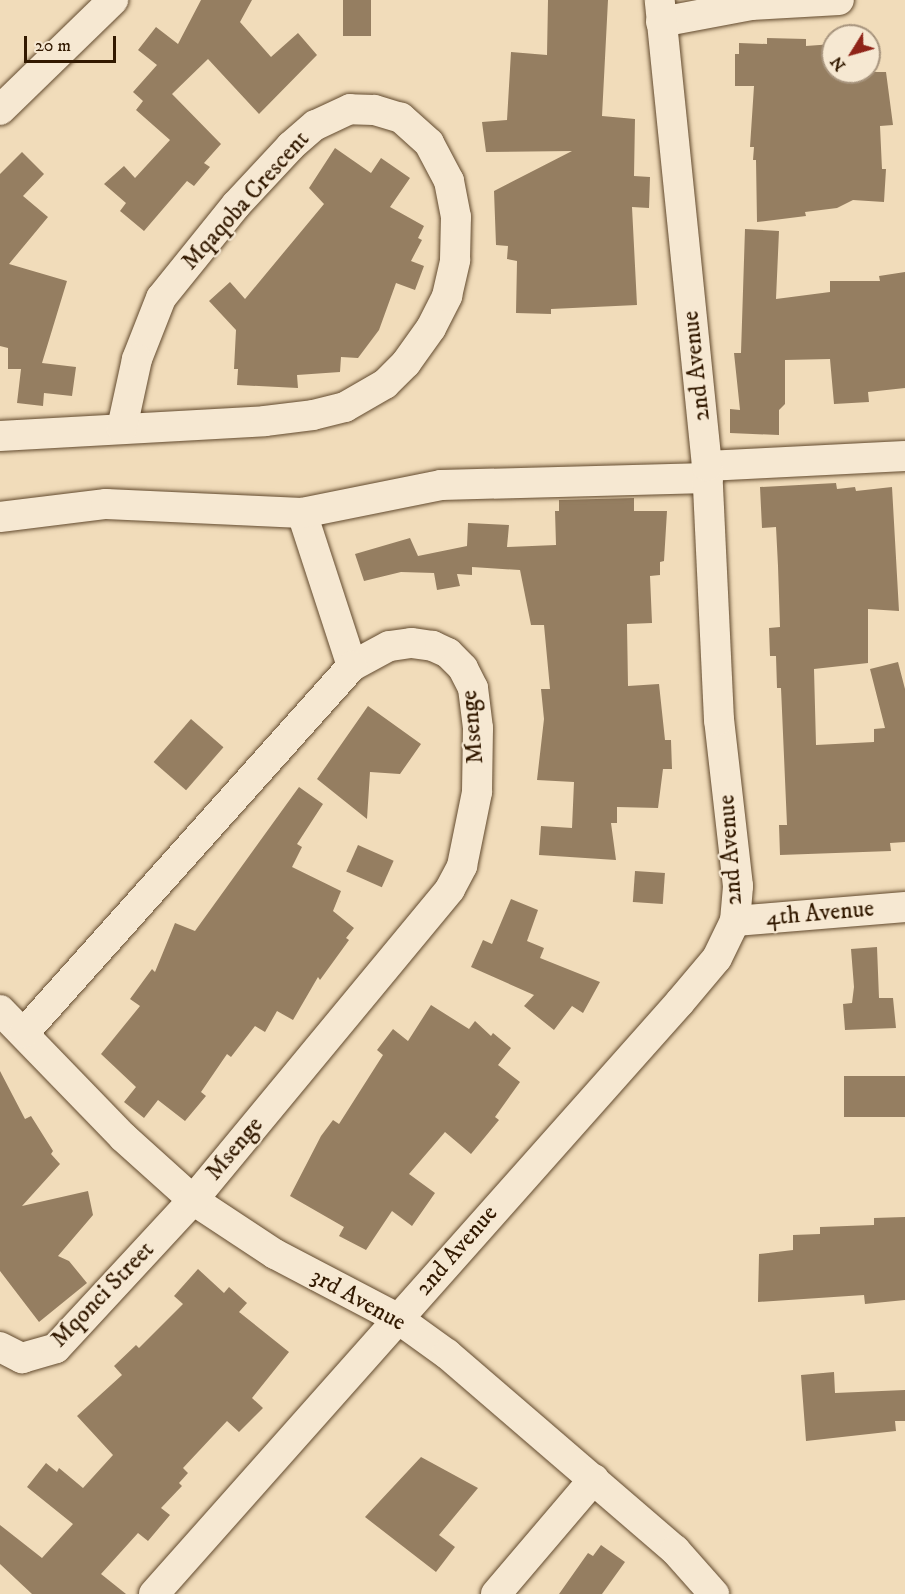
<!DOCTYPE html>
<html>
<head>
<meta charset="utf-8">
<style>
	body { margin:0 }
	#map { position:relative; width:905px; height:1594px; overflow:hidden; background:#f1dcba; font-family:"IM FELL DW Pica",serif }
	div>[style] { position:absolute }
	.building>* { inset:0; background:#957e61; transform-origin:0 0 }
	.roads { filter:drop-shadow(0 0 2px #624a2e) drop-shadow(0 0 2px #624a2e) }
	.street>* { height:30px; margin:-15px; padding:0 15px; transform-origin:15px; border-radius:15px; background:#f6e8d2 }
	span { translate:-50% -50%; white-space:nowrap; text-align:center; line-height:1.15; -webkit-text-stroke:4.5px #f6e8d2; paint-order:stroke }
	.street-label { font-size:24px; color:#321900 }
	.north { position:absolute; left:821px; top:24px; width:60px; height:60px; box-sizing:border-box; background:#f6e8d2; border:2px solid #a8957e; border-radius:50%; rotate:233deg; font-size:16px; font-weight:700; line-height:24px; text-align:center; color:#321900 }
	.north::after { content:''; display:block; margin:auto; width:21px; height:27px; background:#8f2418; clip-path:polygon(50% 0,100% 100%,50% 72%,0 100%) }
	.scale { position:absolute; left:24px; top:36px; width:92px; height:27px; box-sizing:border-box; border:3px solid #321900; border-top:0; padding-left:8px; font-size:18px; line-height:21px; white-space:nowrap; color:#321900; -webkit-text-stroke:4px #f6e8d2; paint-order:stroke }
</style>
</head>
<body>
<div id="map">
	<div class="building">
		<i style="clip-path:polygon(201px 0,252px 0,240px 22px,271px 57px,298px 33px,317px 55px,259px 114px,208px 59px,172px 94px,221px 144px,204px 163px,210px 167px,194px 186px,187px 181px,144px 231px,120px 211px,126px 203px,104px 184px,124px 166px,135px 178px,170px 140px,136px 110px,143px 101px,133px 92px,157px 65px,138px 50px,156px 27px,178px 44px)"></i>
		<i style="left:343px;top:0;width:28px;height:36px"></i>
		<i style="clip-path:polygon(548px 0,608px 0,602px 116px,635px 119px,634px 176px,650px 177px,649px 208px,632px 207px,637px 305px,551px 309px,551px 314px,516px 313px,517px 261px,507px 259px,508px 246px,496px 245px,494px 191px,572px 151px,486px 152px,482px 122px,507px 120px,511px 52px,547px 55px)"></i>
		<i style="clip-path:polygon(767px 38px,806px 39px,806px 46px,833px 44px,833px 72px,869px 72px,869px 44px,872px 72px,886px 72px,893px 125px,880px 126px,882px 169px,886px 169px,884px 202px,853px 200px,837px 208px,805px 212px,806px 216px,757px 222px,756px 160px,753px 160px,754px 147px,750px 147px,754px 86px,735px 86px,735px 54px,739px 54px,739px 43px,767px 44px)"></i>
		<i style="clip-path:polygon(335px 148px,371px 173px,381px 158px,410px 178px,390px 207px,424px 226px,418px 238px,422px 240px,411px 261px,424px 266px,415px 290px,396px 283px,379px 330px,358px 358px,341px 357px,340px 372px,297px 375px,298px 388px,237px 385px,238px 369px,234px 369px,236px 330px,209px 301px,230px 282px,245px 299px,324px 204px,309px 188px)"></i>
		<i style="clip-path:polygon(22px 152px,44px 174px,23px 196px,48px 217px,9px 264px,67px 281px,42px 363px,76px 367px,72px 396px,44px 393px,43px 406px,17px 403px,21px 369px,8px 369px,8px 348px,0 346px,0 174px)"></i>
		<i style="clip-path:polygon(745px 229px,779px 231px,776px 299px,830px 292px,830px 281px,880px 281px,879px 276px,905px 272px,905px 388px,868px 392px,869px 402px,834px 404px,830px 359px,785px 360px,785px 404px,779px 410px,779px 435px,730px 433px,730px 409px,740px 410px,734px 353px,741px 353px)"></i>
		<i style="clip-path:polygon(836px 483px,837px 489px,855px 487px,856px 491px,892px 487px,899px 611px,868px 609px,868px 663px,814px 669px,816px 745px,874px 742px,874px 729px,885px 728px,870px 669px,898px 662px,905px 689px,905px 842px,890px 843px,891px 851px,780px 855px,779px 825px,787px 825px,781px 688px,777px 688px,776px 656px,770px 656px,769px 628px,780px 627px,778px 566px,776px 527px,762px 528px,760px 487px)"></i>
		<i style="clip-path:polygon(634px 498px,634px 511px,667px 511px,664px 561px,660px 562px,660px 575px,650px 576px,652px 623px,627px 624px,628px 686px,659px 684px,665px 740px,671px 740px,672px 769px,663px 769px,658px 808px,617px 807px,617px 823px,611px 823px,616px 860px,539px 855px,541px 826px,572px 828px,574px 782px,537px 780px,544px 719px,541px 689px,550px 689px,544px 625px,531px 625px,520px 570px,472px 567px,472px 575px,457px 574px,460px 586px,437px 590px,434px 573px,401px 572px,364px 581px,355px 554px,410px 538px,418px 556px,467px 546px,468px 523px,509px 525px,507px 547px,556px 545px,555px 511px,559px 511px,559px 500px)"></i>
		<i style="clip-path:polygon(368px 706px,421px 744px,400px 774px,370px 772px,367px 819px,317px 779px)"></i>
		<i style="left:191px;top:719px;width:43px;height:57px;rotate:41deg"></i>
		<i style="clip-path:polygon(299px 787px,323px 804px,297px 844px,302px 847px,292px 867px,341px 891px,333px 911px,354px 928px,346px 938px,349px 940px,320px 980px,318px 977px,293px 1020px,277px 1011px,265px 1032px,255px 1026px,231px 1057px,227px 1054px,201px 1092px,206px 1096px,185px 1121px,158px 1100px,144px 1118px,124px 1102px,136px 1087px,101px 1054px,140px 1006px,130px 999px,152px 969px,155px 972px,175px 923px,195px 931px)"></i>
		<i style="left:358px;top:845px;width:39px;height:29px;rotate:24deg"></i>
		<i style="left:635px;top:871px;width:30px;height:31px;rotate:4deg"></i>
		<i style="clip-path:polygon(511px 899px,538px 910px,527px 941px,544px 948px,540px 958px,600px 982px,583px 1013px,572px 1006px,554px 1030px,524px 1006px,534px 995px,471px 967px,483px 940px,492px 944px)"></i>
		<i style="clip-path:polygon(877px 947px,879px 998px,893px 998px,896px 1028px,845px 1030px,843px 1004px,852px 1003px,854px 987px,851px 949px)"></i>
		<i style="clip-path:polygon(431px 1005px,469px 1029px,475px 1021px,491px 1036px,493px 1033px,511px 1048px,498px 1065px,520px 1082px,495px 1117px,499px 1120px,471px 1154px,445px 1132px,409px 1174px,435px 1193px,412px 1226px,392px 1211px,366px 1250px,339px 1236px,344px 1227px,290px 1196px,321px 1136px,333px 1120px,339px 1124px,383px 1055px,377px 1050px,393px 1029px,408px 1041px)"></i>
		<i style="clip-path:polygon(0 1071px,25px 1119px,31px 1116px,53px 1151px,51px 1154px,60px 1164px,22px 1206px,88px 1191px,93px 1215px,58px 1256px,69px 1261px,87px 1283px,39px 1322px,0 1271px)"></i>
		<i style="left:905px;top:1076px;width:41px;height:61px;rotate:90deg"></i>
		<i style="clip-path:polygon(905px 1217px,905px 1300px,865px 1304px,864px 1295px,758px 1302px,759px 1254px,793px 1250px,793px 1235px,820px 1234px,820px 1227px,874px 1225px,874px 1218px)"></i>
		<i style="clip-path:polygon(198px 1269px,224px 1293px,229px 1287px,247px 1303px,239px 1312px,289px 1352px,252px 1398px,263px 1408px,239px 1432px,227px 1421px,183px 1468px,188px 1473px,179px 1483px,182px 1486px,161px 1508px,170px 1515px,148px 1541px,138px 1533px,101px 1574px,126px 1594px,32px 1594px,0 1564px,0 1525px,42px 1558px,73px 1524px,27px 1487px,46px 1463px,57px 1472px,59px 1468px,83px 1488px,113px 1455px,77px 1416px,122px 1375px,114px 1366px,136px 1345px,139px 1348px,183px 1304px,174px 1296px)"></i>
		<i style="clip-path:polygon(834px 1372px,835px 1393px,905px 1390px,905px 1421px,895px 1421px,896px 1431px,806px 1441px,801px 1375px)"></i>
		<i style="clip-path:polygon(421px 1457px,478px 1488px,439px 1535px,455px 1547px,436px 1572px,365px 1517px)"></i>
		<i style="clip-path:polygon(601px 1545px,625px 1562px,602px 1594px,559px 1594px,588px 1553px,593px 1556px)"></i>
	</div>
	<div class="roads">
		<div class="street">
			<i style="left:661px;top:22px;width:92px;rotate:-10.7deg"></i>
			<i style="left:751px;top:5px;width:88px;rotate:-3.3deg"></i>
			<i style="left:0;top:110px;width:158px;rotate:-44.2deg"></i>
			<i style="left:0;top:436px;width:265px;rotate:-3.2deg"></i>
			<i style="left:265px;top:421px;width:48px;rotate:-7.1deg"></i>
			<i style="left:313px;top:415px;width:33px;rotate:-14deg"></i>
			<i style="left:345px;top:407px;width:46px;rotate:-29.9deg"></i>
			<i style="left:385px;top:384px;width:30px;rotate:-45deg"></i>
			<i style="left:406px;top:363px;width:43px;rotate:-54.5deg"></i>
			<i style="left:431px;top:328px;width:36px;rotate:-63deg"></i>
			<i style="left:447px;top:296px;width:37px;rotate:-77deg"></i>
			<i style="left:455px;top:260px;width:43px;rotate:-88.7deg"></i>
			<i style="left:456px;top:217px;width:37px;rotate:-101deg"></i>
			<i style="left:449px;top:181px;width:43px;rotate:-117.8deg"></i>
			<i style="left:429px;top:143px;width:38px;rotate:-138deg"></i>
			<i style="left:401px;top:118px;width:28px;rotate:-163deg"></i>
			<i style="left:374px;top:110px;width:24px;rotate:-178deg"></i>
			<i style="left:350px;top:109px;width:38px;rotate:155deg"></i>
			<i style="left:315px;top:125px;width:32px;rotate:139deg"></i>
			<i style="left:291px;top:146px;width:81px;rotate:133deg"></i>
			<i style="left:236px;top:205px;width:119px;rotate:128.9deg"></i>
			<i style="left:161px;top:298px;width:66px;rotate:111.5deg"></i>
			<i style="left:137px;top:359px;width:71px;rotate:102.3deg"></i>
			<i style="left:707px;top:466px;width:198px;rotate:-2.9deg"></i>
			<i style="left:302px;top:513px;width:161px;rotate:71.9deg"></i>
			<i style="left:0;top:517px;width:107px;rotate:-7deg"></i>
			<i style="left:106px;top:504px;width:196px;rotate:2.6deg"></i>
			<i style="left:302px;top:513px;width:142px;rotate:-11.4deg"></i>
			<i style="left:441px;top:485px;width:267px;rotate:-1.5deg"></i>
			<i style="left:735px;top:921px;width:171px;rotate:-4.7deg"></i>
			<i style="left:0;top:1010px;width:177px;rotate:45.9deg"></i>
			<i style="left:123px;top:1137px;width:94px;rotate:42deg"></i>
			<i style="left:193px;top:1200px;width:98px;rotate:33.4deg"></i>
			<i style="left:275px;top:1254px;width:138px;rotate:27.7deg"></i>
			<i style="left:397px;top:1318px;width:62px;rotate:35.8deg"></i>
			<i style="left:447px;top:1354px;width:301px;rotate:40.7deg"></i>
			<i style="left:675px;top:1550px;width:59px;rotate:48.4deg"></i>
			<i style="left:0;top:1347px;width:25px;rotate:27deg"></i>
			<i style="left:22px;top:1358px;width:35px;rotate:-16deg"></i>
			<i style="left:56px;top:1348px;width:202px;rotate:-47.2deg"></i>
			<i style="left:193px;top:1200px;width:403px;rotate:-50.4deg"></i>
			<i style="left:450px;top:889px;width:26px;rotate:-62deg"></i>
			<i style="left:462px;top:866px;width:76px;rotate:-78.5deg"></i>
			<i style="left:477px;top:792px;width:64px;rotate:-89.1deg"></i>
			<i style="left:478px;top:728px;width:40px;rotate:-97.1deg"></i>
			<i style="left:473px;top:688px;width:22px;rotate:-117deg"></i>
			<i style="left:463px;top:668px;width:21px;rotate:-135deg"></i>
			<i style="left:448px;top:653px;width:17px;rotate:-155deg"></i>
			<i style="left:433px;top:646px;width:22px;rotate:-172deg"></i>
			<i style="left:411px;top:643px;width:22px;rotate:172deg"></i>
			<i style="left:389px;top:646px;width:42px;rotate:151.6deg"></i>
			<i style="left:352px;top:666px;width:492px;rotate:131.8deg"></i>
			<i style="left:154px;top:1594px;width:792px;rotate:-48.38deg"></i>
			<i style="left:680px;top:1002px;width:57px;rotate:-49.9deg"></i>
			<i style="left:717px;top:958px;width:41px;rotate:-64.1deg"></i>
			<i style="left:735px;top:921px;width:35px;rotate:-85deg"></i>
			<i style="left:738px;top:886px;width:167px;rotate:-96.5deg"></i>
			<i style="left:719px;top:720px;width:254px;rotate:-92.7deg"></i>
			<i style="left:707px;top:466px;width:468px;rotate:-95.8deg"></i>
			<i style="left:496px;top:1594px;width:151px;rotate:-49.6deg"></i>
		</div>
	</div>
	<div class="street-label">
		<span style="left:246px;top:201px;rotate:-48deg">Mqaqoba Crescent</span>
		<span style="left:697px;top:366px;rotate:-96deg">2nd Avenue</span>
		<span style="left:473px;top:727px;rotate:-95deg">Msenge</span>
		<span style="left:731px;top:850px;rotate:-94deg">2nd Avenue</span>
		<span style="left:820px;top:914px;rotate:-5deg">4th Avenue</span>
		<span style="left:235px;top:1149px;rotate:-50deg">Msenge</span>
		<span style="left:457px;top:1251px;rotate:-49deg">2nd Avenue</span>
		<span style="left:103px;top:1295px;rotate:-46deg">Mqonci Street</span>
		<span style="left:358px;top:1300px;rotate:29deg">3rd Avenue</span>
	</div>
	<div class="north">N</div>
	<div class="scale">20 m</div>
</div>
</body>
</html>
